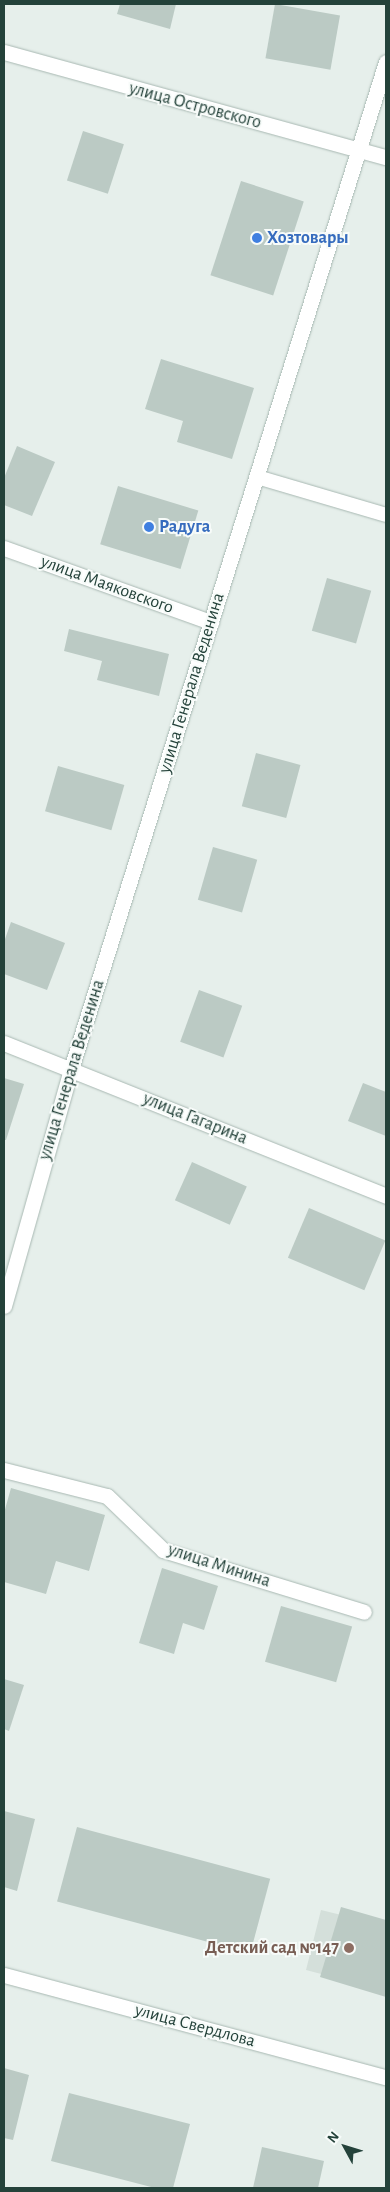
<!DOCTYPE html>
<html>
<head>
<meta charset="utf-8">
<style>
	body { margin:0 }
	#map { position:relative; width:390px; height:2192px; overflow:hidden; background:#e6efeb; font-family:"Alegreya Sans",sans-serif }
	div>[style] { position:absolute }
	.built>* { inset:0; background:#d4dfda }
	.building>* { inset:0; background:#bbcac4; transform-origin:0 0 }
	.roads { filter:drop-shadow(0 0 1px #a8b8b2) drop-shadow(0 0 1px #a8b8b2) }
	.lane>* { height:14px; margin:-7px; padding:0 7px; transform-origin:7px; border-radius:7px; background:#fff }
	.street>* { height:15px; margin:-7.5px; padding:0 7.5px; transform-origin:7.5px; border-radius:7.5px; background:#fff }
	.dots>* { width:14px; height:14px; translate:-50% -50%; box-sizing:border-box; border:2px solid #f7fbf9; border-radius:50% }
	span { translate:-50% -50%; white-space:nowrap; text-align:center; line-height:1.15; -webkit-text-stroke:4px #f7fbf9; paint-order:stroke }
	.street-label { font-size:18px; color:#24423a }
	.shop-label { font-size:18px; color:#366cbe; font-weight:700 }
	.left { translate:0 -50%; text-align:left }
	.education-label { font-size:18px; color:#785e54; font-weight:700 }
	.right { translate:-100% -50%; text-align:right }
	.frame { position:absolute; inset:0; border:5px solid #24423a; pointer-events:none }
	.north { position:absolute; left:320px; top:2122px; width:50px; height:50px; -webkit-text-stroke:4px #f7fbf9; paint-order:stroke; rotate:309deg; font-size:14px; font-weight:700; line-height:20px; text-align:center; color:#24423a }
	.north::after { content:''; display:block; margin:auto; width:18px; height:22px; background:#24423a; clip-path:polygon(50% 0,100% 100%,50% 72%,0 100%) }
</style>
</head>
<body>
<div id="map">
	<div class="built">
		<i style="clip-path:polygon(321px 1910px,386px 1926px,386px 1991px,306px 1970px)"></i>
	</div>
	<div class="building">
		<i style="clip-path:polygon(120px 4px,176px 4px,170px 29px,117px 14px)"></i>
		<i style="left:275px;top:4px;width:66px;height:55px;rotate:10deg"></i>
		<i style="left:83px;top:131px;width:43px;height:52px;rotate:18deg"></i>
		<i style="left:241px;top:181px;width:66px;height:99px;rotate:18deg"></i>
		<i style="clip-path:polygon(161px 359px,254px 388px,232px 459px,177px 442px,183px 421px,145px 409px)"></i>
		<i style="clip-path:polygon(17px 446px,55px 462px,32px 516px,4px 505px,4px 478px)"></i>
		<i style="left:118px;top:486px;width:84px;height:61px;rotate:17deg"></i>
		<i style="left:327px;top:578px;width:46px;height:55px;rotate:16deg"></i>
		<i style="clip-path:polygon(69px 629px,169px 654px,159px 696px,97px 680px,102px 661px,64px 651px)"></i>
		<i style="left:256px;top:753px;width:46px;height:55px;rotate:15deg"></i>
		<i style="left:58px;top:766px;width:69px;height:47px;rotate:16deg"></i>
		<i style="left:213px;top:847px;width:46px;height:55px;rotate:16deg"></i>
		<i style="clip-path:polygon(11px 922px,65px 943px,47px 990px,4px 974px,4px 942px)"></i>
		<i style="left:199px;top:990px;width:46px;height:55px;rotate:20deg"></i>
		<i style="clip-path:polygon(4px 1078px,24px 1084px,6px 1140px,4px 1140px)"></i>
		<i style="clip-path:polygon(363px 1083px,386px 1092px,386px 1136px,348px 1121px)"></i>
		<i style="left:192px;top:1162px;width:60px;height:42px;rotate:24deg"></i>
		<i style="left:309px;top:1208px;width:83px;height:54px;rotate:23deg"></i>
		<i style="clip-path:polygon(11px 1488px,105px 1515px,89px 1571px,56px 1561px,46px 1594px,4px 1582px,4px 1513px)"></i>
		<i style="clip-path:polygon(162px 1568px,218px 1586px,204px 1630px,183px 1623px,174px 1654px,139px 1643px)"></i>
		<i style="left:281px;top:1606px;width:74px;height:58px;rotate:16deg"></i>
		<i style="clip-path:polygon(4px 1679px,24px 1685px,9px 1731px,4px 1729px)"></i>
		<i style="clip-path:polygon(4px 1811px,35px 1819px,17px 1891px,4px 1887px)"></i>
		<i style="left:77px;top:1827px;width:200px;height:77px;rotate:15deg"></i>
		<i style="clip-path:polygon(341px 1907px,386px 1920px,386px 1997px,320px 1977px)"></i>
		<i style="clip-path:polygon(4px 2068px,29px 2075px,13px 2140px,4px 2138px)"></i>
		<i style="clip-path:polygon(69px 2093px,190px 2124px,173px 2188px,155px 2188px,51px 2161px)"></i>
		<i style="clip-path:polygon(262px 2147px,324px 2161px,318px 2188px,253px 2188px)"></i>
	</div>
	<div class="roads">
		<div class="lane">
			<i style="left:257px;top:477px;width:134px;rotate:16.4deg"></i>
		</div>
		<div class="street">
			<i style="left:4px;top:52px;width:396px;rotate:15.4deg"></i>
			<i style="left:4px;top:548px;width:220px;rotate:19.7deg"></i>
			<i style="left:4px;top:1043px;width:412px;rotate:21.8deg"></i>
			<i style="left:4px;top:1306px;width:246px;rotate:-74.2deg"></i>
			<i style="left:71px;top:1069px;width:1055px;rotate:-72.63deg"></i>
			<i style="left:4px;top:1470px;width:106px;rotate:14.2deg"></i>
			<i style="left:107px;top:1496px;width:78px;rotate:44deg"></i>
			<i style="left:163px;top:1550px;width:210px;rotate:17.1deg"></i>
			<i style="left:4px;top:1975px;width:395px;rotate:15deg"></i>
		</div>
	</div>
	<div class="dots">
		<i style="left:257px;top:238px;background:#3f7fe0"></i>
		<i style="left:149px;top:527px;background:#3f7fe0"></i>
		<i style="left:349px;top:1948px;background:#8d6e63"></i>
	</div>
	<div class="street-label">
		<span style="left:195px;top:106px;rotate:15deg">улица Островского</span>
		<span style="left:107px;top:585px;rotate:20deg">улица Маяковского</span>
		<span style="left:192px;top:683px;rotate:-73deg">улица Генерала Веденина</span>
		<span style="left:72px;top:1070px;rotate:-73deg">улица Генерала Веденина</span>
		<span style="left:195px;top:1119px;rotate:22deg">улица Гагарина</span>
		<span style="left:219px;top:1566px;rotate:18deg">улица Минина</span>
		<span style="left:195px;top:2026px;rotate:15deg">улица Свердлова</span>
	</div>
	<div class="shop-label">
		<span class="left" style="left:267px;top:238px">Хозтовары</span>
		<span class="left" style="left:159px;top:527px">Радуга</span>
	</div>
	<div class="education-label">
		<span class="right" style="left:339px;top:1948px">Детский сад №147</span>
	</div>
	<div class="frame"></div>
	<div class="north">N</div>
</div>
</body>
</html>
